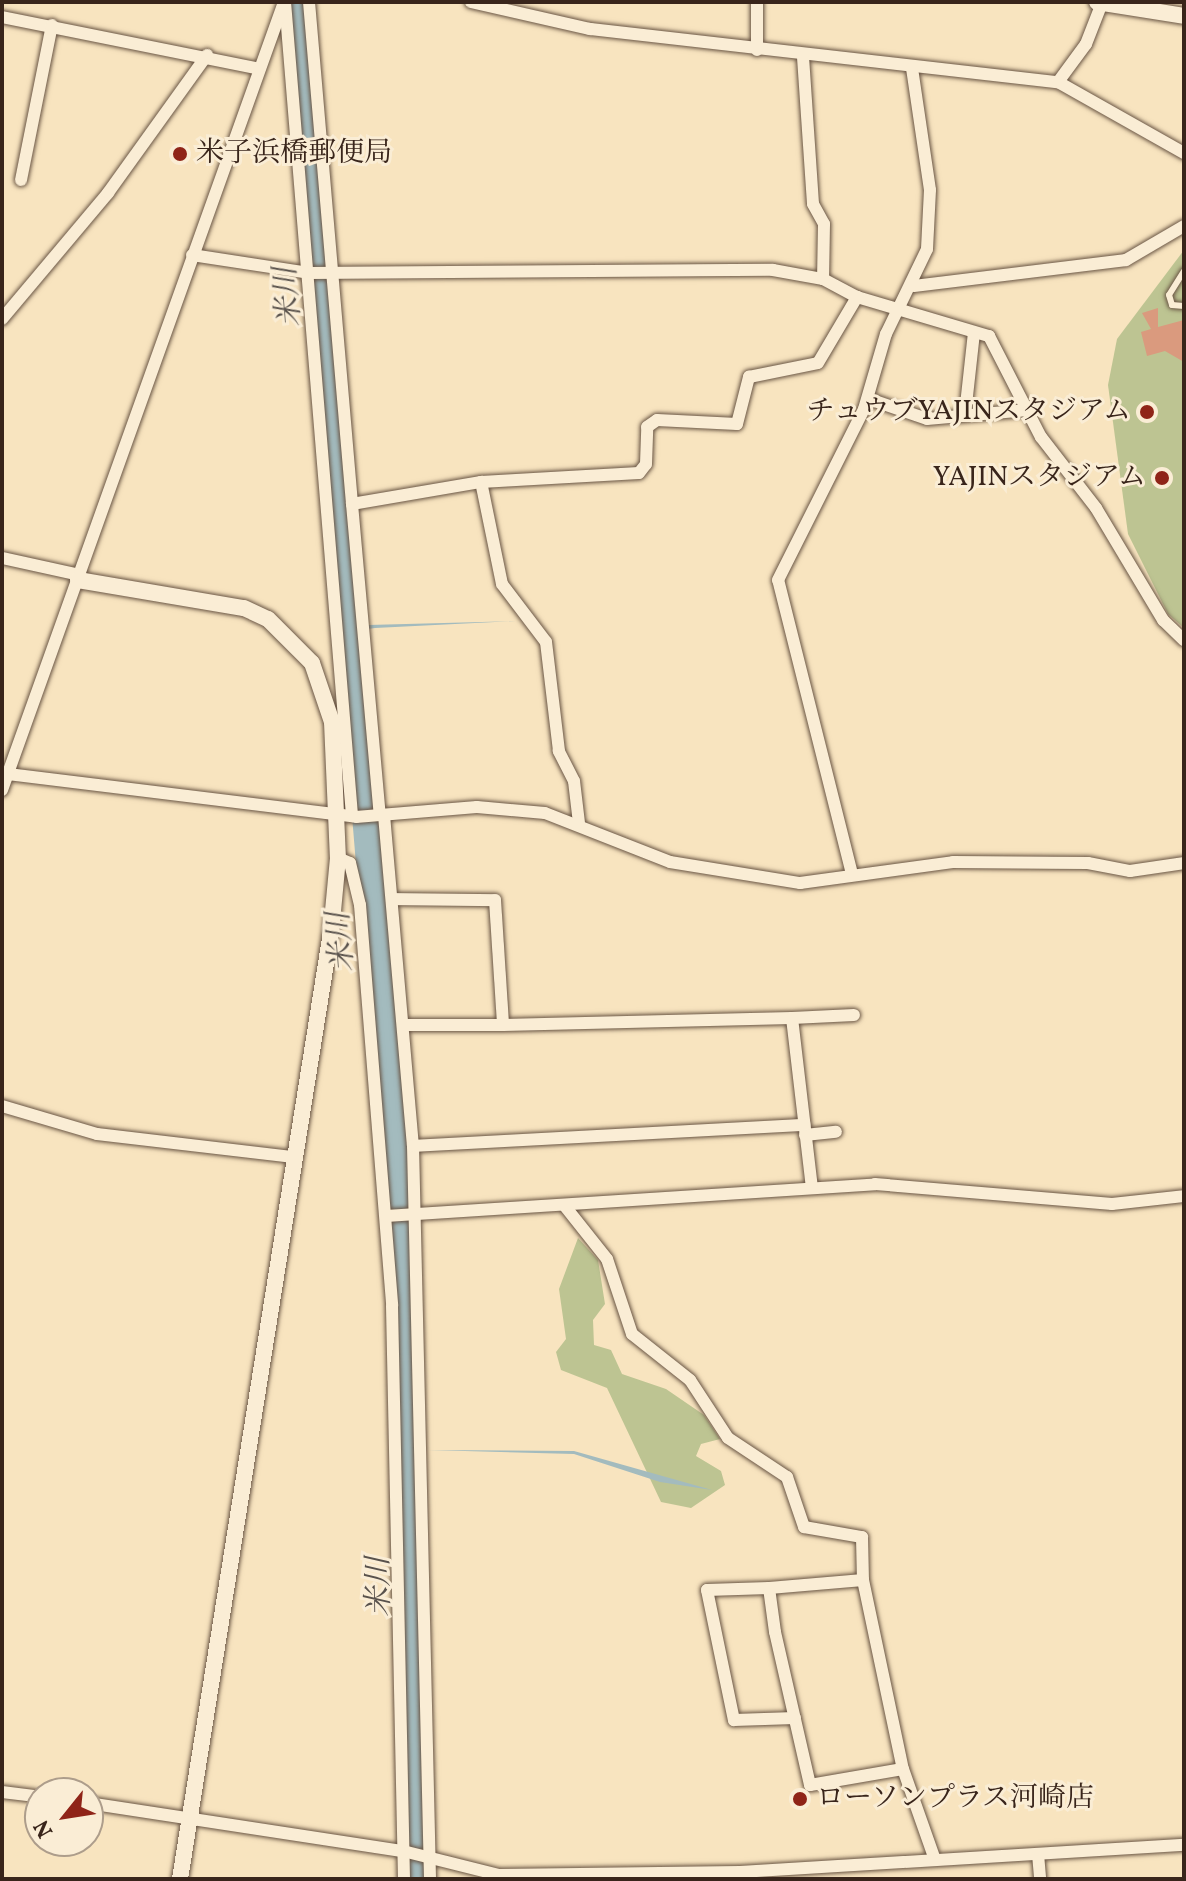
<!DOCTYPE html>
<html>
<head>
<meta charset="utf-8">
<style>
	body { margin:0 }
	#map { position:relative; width:1186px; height:1881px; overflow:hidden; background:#f8e4bf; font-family:Vollkorn,"Noto Serif JP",serif }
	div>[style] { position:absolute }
	.green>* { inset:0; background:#bdc492 }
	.water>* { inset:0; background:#a3bbbe }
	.river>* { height:28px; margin:-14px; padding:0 14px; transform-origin:14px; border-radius:14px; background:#a3bbbe }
	.building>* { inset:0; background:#da9a7e }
	.roads { filter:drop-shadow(0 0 2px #695544) drop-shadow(0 0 2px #695544) }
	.service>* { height:6px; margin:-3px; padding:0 3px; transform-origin:3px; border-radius:3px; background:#faedd5 }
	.minor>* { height:12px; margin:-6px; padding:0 6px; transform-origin:6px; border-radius:6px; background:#faedd5 }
	.tertiary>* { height:16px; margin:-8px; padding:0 8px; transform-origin:8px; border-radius:8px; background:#faedd5 }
	.dots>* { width:22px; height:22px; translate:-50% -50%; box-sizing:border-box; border:4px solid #faedd5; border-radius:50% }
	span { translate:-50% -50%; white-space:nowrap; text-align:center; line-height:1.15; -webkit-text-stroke:6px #faedd5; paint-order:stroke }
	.poi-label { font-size:28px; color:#39251b }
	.left { translate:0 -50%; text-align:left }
	.right { translate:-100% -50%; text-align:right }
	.water-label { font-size:30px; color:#59524c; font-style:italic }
	.frame { position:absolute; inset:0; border:4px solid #39251b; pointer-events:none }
	.north { position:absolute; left:24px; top:1777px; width:80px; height:80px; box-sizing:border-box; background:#faedd5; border:2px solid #ad9d8b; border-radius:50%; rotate:240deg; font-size:22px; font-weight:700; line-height:32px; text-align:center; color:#39251b }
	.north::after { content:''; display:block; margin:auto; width:28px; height:36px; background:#8f2418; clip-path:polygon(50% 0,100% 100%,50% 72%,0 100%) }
</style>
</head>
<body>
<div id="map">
	<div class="green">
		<i style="clip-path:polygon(1184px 250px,1184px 628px,1168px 614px,1128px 534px,1108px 385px,1117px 339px)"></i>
		<i style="clip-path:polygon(578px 1238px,598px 1260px,605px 1304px,593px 1320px,594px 1345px,611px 1350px,622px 1374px,666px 1389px,704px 1415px,720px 1439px,701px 1444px,696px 1456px,721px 1471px,725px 1485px,691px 1508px,661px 1502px,607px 1388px,561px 1370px,556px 1352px,566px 1339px,559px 1289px)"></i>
	</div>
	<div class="water">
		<i style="clip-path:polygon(516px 621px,375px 628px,368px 629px,368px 625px)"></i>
		<i style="clip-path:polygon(428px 1450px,574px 1451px,712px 1490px,660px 1482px,574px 1454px)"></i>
	</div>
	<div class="river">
		<i style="left:299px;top:2px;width:1170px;rotate:85.29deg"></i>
		<i style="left:395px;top:1168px;width:318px;rotate:86.8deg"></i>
		<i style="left:413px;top:1485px;width:394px;rotate:89.3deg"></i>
	</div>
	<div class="building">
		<i style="clip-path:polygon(1158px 308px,1158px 327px,1184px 320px,1184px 362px,1165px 351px,1147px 356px,1141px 332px,1151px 329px,1142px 313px)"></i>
	</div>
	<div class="roads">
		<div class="service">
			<i style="left:1184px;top:271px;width:28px;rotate:122deg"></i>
			<i style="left:1169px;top:295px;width:10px;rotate:73deg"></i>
			<i style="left:1172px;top:305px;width:12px;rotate:5deg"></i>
		</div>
		<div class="minor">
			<i style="left:285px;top:2px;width:817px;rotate:85.29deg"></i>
			<i style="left:309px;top:2px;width:504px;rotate:85.1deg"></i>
			<i style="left:352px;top:504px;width:131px;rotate:-9.7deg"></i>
			<i style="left:471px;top:2px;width:122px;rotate:12.8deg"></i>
			<i style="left:590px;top:29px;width:471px;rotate:6.5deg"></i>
			<i style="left:1058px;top:82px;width:145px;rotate:29.4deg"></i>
			<i style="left:2px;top:17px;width:262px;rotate:11.4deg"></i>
			<i style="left:757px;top:50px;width:48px;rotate:-90deg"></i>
			<i style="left:803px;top:57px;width:147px;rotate:86.1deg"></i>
			<i style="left:813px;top:204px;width:23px;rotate:61deg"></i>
			<i style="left:824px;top:224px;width:55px;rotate:91deg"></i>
			<i style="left:1058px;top:82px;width:47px;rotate:-53.6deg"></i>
			<i style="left:1086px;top:44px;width:44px;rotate:-68.7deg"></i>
			<i style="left:21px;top:180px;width:158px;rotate:-78.7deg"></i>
			<i style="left:192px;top:255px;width:118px;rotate:8.7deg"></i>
			<i style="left:309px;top:273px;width:464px;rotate:-0.4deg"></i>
			<i style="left:773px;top:270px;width:51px;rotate:10.2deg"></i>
			<i style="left:823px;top:279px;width:38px;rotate:28deg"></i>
			<i style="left:857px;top:297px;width:138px;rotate:16.5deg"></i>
			<i style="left:989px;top:336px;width:114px;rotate:62.8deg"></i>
			<i style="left:1041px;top:437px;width:90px;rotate:52.2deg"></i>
			<i style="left:1096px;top:508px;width:131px;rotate:59.1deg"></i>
			<i style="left:1163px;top:620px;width:29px;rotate:44deg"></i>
			<i style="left:914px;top:286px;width:214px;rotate:-7deg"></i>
			<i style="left:1126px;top:260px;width:67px;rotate:-30.4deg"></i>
			<i style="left:2px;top:319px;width:165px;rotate:-49.9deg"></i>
			<i style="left:108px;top:193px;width:170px;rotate:-54.3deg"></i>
			<i style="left:869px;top:399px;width:61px;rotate:19deg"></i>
			<i style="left:927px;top:419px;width:101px;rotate:-5.1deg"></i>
			<i style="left:965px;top:414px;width:82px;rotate:-83.7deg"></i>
			<i style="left:352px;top:504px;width:312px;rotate:84.9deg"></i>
			<i style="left:2px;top:558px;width:80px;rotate:12.3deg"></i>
			<i style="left:8px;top:774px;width:351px;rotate:7deg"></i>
			<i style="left:356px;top:817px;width:121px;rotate:-4.7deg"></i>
			<i style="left:477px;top:807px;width:68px;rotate:5deg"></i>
			<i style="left:545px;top:813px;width:134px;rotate:21.4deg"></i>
			<i style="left:670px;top:862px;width:132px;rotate:9.2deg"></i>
			<i style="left:800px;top:883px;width:154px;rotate:-7.8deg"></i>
			<i style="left:953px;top:862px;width:135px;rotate:0.4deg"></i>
			<i style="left:1088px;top:863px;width:43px;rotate:10.8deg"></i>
			<i style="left:1130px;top:871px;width:55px;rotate:-8.4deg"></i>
			<i style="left:2px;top:790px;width:837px;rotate:-70.31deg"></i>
			<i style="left:384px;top:815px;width:332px;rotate:85deg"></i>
			<i style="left:413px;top:1146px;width:733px;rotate:88.67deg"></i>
			<i style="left:579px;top:823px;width:42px;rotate:-96.8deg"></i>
			<i style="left:574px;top:781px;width:34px;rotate:-117deg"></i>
			<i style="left:559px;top:751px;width:110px;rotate:-96.8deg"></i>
			<i style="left:546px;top:642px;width:73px;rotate:-127.2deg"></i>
			<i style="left:502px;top:584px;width:104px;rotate:-101.6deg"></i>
			<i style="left:481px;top:482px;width:158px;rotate:-3.3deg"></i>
			<i style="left:639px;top:473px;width:11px;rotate:-52deg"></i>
			<i style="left:646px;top:464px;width:37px;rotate:-88deg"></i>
			<i style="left:647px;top:427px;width:12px;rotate:-35deg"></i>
			<i style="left:657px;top:420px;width:80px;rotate:2.9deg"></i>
			<i style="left:737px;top:424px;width:49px;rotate:-75.7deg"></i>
			<i style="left:749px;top:377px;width:70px;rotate:-11.5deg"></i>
			<i style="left:818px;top:363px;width:77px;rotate:-59.4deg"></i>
			<i style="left:338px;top:858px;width:13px;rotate:23deg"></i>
			<i style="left:350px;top:863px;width:43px;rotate:76.6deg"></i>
			<i style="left:360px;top:905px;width:402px;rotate:85.4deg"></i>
			<i style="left:392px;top:1306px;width:573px;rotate:88.8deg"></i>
			<i style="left:852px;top:874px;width:303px;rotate:-104.1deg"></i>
			<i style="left:778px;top:580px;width:191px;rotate:-63.3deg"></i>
			<i style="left:864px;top:409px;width:78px;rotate:-73.7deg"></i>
			<i style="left:886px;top:334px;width:94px;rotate:-64.2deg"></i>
			<i style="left:927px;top:249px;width:59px;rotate:-87.1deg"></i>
			<i style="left:930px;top:190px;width:123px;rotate:-98.4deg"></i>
			<i style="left:392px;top:899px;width:103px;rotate:0.6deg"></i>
			<i style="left:495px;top:900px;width:125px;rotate:86.3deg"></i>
			<i style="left:503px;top:1025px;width:99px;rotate:180deg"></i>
			<i style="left:792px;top:1018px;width:62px;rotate:-2.8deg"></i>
			<i style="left:503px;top:1025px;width:289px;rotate:-1.4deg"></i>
			<i style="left:792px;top:1018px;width:171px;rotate:83.3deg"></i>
			<i style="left:2px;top:1106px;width:99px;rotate:16.4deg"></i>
			<i style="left:97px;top:1134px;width:196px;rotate:6.7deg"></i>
			<i style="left:805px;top:1135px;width:31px;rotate:-6deg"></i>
			<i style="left:413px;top:1146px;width:392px;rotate:-3.1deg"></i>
			<i style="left:564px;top:1205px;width:69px;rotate:51.5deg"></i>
			<i style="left:607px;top:1259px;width:79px;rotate:71.6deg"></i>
			<i style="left:632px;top:1334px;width:74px;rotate:38.4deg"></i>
			<i style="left:690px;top:1380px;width:69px;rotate:56.8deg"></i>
			<i style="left:728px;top:1438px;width:71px;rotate:33.5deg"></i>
			<i style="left:787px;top:1477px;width:53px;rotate:71.2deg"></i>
			<i style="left:804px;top:1527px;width:59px;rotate:9.8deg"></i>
			<i style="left:862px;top:1537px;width:43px;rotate:88.7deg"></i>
			<i style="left:863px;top:1580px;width:193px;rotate:78.1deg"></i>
			<i style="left:903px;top:1769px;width:96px;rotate:70.6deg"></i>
			<i style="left:386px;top:1216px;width:490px;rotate:-3.7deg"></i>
			<i style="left:875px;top:1184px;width:238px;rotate:4.8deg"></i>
			<i style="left:1112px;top:1204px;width:72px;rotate:-6.3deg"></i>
			<i style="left:863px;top:1580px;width:94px;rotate:175.1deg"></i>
			<i style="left:769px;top:1588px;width:44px;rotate:82.2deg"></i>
			<i style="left:775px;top:1632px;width:157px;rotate:77.1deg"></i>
			<i style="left:810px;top:1785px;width:94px;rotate:-9.8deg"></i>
			<i style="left:769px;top:1588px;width:62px;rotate:178.2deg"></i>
			<i style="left:707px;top:1590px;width:133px;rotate:78.3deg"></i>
			<i style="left:734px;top:1720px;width:61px;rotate:-1.9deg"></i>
			<i style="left:2px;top:1792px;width:38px;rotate:7deg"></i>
			<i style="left:88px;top:1803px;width:319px;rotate:8.7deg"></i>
			<i style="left:403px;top:1851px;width:99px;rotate:14deg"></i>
			<i style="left:499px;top:1875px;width:241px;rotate:-0.7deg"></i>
			<i style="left:740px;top:1872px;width:445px;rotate:-3.5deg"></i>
			<i style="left:1038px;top:1854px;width:25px;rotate:85deg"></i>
		</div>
		<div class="tertiary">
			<i style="left:1097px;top:2px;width:88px;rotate:9.1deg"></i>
			<i style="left:78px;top:580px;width:168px;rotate:9.6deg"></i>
			<i style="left:244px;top:608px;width:26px;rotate:25deg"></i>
			<i style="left:268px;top:619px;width:62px;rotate:45deg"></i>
			<i style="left:312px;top:663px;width:62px;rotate:71.3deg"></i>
			<i style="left:332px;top:722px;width:136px;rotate:87.5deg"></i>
			<i style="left:338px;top:858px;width:74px;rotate:95.4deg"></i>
			<i style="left:331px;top:932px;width:959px;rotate:99.06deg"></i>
		</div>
	</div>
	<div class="dots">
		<i style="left:180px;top:154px;background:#8f2418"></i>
		<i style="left:1147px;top:412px;background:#8f2418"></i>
		<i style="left:1162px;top:478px;background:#8f2418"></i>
		<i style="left:800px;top:1799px;background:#8f2418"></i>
	</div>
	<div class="poi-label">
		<span class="left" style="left:196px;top:154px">米子浜橋郵便局</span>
		<span class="right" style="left:1131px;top:412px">チュウブYAJINスタジアム</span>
		<span class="right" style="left:1146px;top:478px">YAJINスタジアム</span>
		<span class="left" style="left:816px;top:1799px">ローソンプラス河崎店</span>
	</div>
	<div class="water-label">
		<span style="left:289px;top:297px;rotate:-95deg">米川</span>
		<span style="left:342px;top:942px;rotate:-95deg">米川</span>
		<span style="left:380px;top:1587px;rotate:-91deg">米川</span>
	</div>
	<div class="frame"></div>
	<div class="north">N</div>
</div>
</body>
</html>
